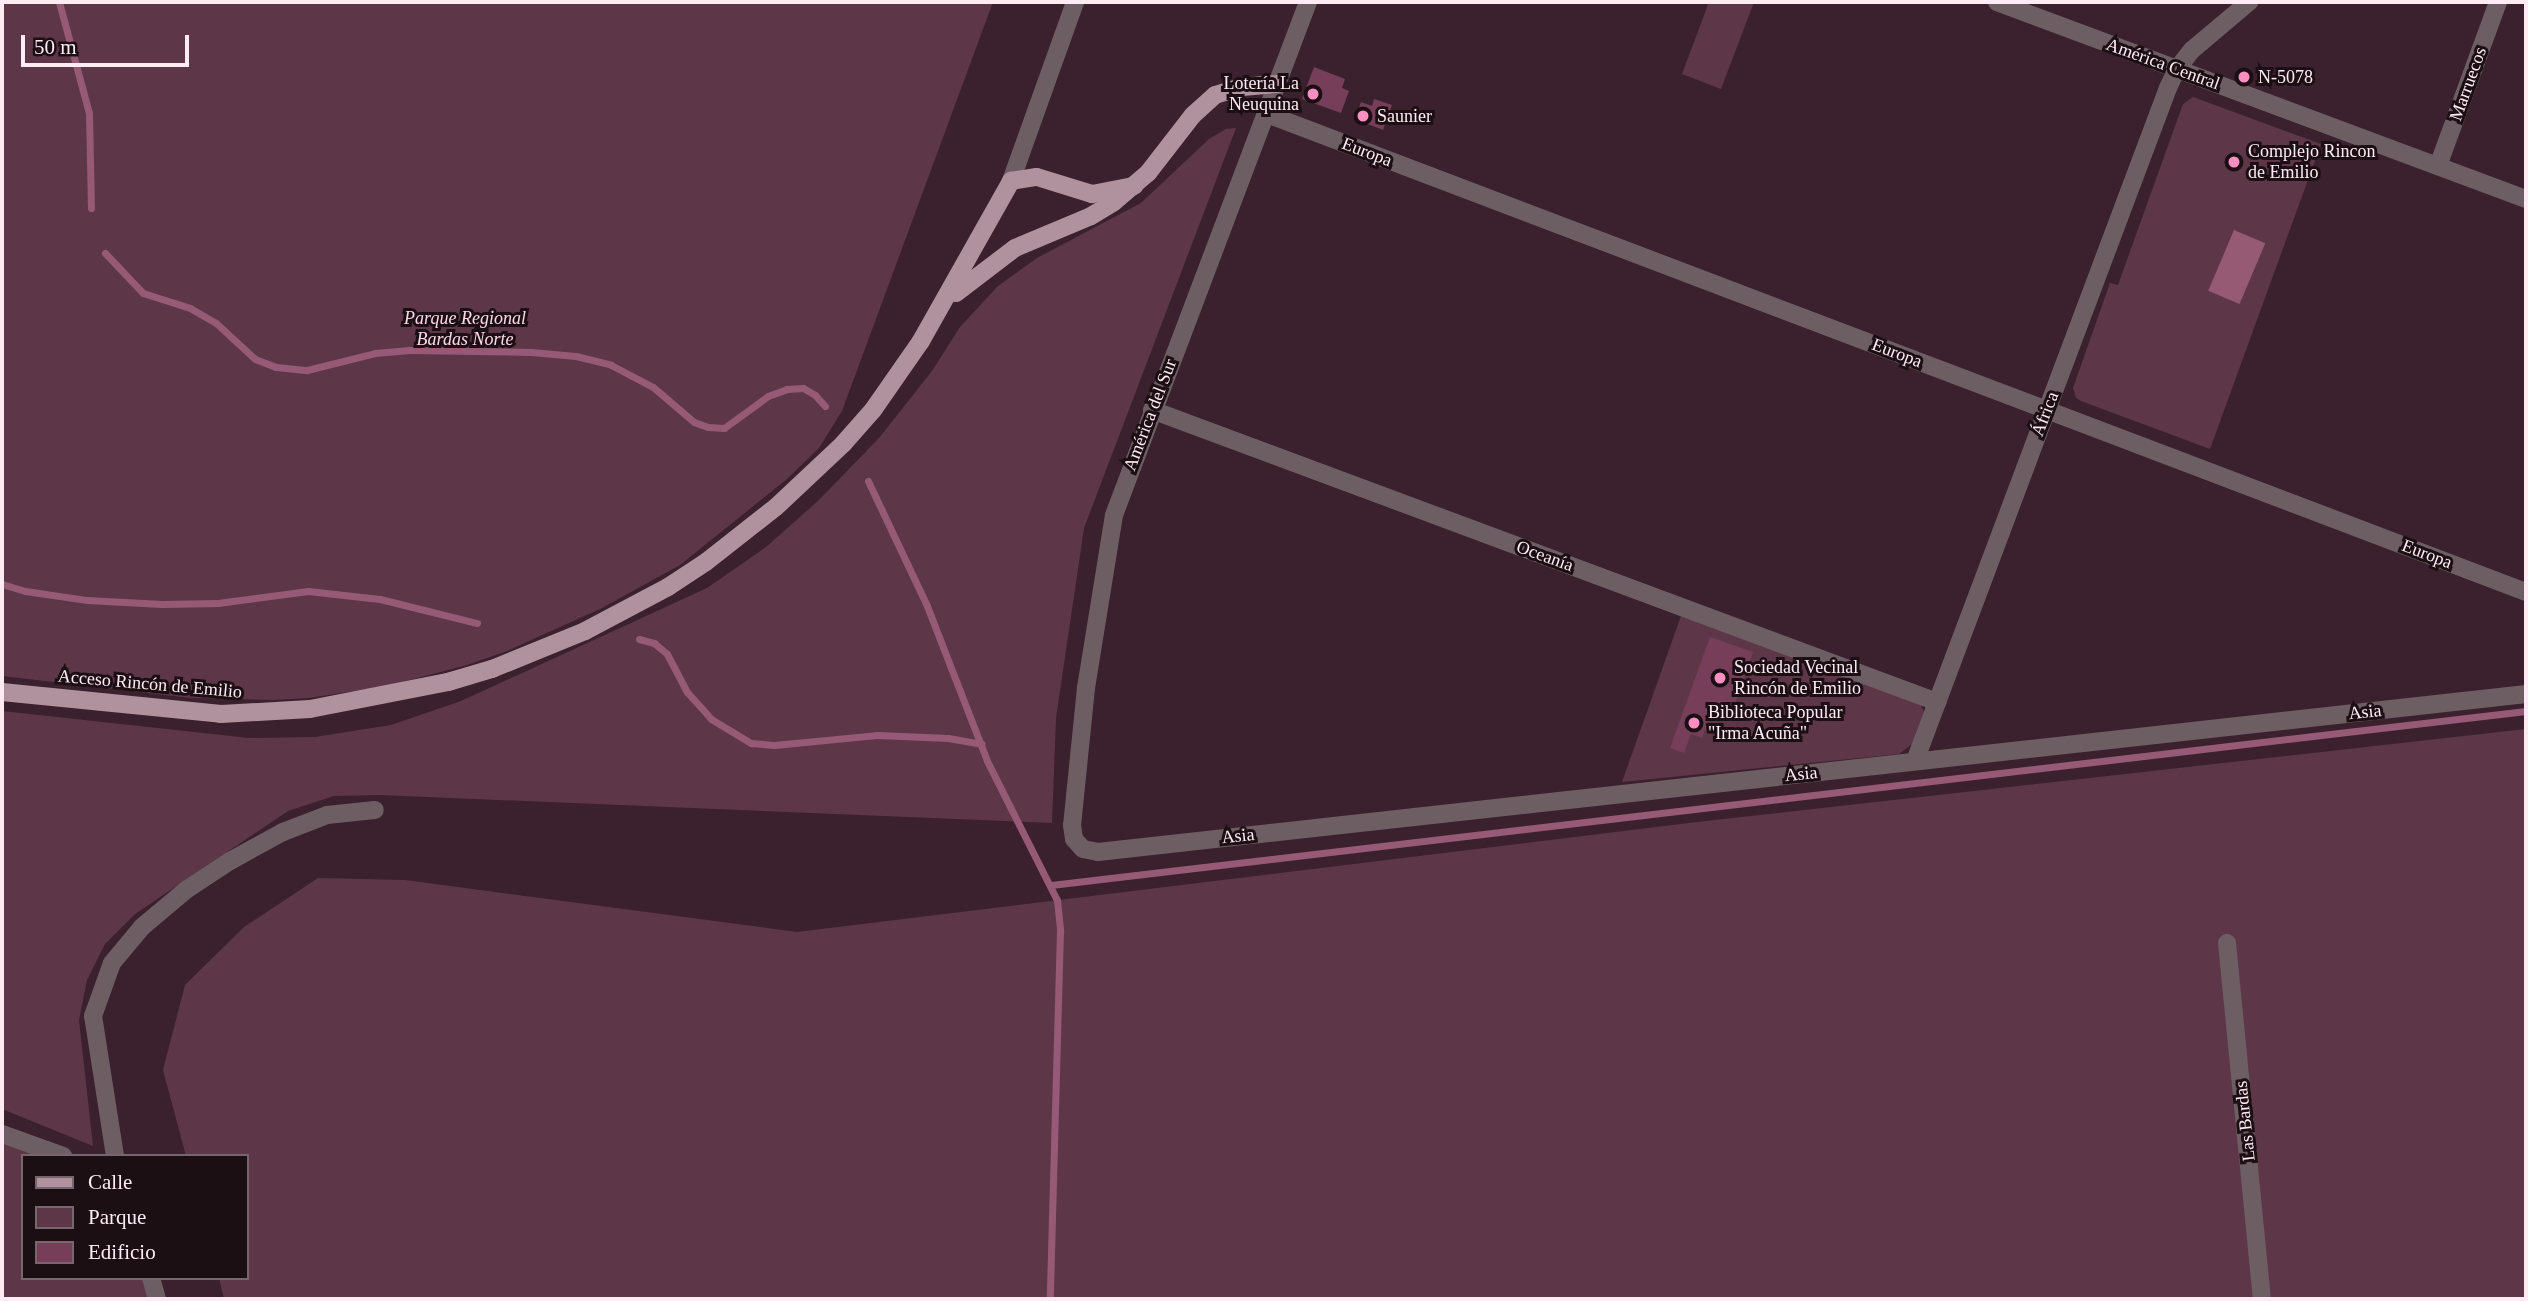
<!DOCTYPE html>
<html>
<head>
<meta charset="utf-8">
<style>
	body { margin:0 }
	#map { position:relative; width:2528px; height:1301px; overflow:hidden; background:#3b212d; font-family:"Times New Roman",serif }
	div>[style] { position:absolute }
	.green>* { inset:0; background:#5d3748 }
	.water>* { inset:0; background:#965a75; transform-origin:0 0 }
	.stream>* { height:7px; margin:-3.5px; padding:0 3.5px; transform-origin:3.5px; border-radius:3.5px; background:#965a75 }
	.building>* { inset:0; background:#773e59 }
	.minor>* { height:18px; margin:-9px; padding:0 9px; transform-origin:9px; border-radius:9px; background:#6d5e64 }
	.major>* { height:18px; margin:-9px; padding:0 9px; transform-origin:9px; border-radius:9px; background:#af929d }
	.dots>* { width:19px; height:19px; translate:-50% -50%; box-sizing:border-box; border:4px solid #1b0f14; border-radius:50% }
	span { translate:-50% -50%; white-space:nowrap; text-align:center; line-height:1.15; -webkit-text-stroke:6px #1b0f14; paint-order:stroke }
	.street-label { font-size:18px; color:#feebf3 }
	.poi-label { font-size:18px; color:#feebf3 }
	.left { translate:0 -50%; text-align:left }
	.right { translate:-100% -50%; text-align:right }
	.park-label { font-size:18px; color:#fdd7e6; font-style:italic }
	.frame { position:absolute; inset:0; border:4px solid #feebf3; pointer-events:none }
	.legend { position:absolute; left:21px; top:1154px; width:228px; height:126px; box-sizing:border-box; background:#1b0f14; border:2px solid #76676d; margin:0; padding:9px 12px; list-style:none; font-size:21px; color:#feebf3 }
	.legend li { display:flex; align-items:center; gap:14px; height:35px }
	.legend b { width:35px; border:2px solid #76676d }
	.scale { position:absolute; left:21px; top:35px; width:168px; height:32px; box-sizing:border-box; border:4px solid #feebf3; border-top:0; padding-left:9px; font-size:21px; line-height:24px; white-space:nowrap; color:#feebf3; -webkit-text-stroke:5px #1b0f14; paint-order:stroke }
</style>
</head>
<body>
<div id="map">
	<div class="green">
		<i style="clip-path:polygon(2px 2px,993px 2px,842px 411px,819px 448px,787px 479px,680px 565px,600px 609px,507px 651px,467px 665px,387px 686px,309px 698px,272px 700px,191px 698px,2px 676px)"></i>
		<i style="clip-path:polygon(1709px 2px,1754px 2px,1721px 89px,1682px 74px)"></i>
		<i style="clip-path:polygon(2193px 97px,2321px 144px,2210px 449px,2081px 401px,2076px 398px,2073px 388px,2110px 283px,2118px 285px,2183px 104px)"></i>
		<i style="clip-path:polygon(1236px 128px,1084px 528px,1056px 718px,1052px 823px,380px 795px,334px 796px,288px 811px,135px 914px,105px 944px,87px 980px,79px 1020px,93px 1146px,2px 1109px,2px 711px,249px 738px,315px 737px,391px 725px,461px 701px,707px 588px,766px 547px,818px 501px,879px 438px,932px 371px,960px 327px,998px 286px,1037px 258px,1141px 203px,1209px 139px,1226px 129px)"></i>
		<i style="clip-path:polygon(1681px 616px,1920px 704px,1924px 712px,1912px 744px,1899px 754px,1622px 782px)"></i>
		<i style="clip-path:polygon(2526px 729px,2526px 1299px,224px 1299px,219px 1278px,247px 1278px,247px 1156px,186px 1156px,163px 1070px,185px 985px,244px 927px,318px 878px,405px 880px,797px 932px,1697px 822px)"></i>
		<i style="clip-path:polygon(2px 1134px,63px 1156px,23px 1156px,23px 1278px,151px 1278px,157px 1299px,2px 1299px)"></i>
	</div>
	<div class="water">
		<i style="left:2234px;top:230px;width:34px;height:66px;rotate:23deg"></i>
	</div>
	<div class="stream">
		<i style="left:59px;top:2px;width:115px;rotate:74.9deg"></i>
		<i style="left:89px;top:113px;width:95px;rotate:88.8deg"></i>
		<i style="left:105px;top:253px;width:55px;rotate:46.5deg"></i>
		<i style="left:143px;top:293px;width:49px;rotate:17.7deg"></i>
		<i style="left:190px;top:308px;width:30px;rotate:30deg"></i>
		<i style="left:216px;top:323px;width:53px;rotate:42.7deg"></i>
		<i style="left:255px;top:359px;width:22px;rotate:21deg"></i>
		<i style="left:276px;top:367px;width:31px;rotate:6deg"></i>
		<i style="left:307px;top:370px;width:70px;rotate:-14deg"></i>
		<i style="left:375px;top:353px;width:35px;rotate:-5deg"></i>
		<i style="left:410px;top:350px;width:121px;rotate:0.9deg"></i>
		<i style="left:531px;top:352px;width:45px;rotate:5.1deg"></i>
		<i style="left:576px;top:356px;width:36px;rotate:14deg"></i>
		<i style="left:611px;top:365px;width:47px;rotate:27.6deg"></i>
		<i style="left:653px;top:387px;width:54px;rotate:40.5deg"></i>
		<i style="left:694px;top:422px;width:15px;rotate:20deg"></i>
		<i style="left:708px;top:427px;width:16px;rotate:4deg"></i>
		<i style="left:724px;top:428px;width:54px;rotate:-36deg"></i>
		<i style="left:768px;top:396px;width:20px;rotate:-20deg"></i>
		<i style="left:787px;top:389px;width:16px;rotate:-4deg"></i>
		<i style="left:803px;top:388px;width:14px;rotate:30deg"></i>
		<i style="left:815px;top:395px;width:15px;rotate:48deg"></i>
		<i style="left:868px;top:481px;width:138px;rotate:64.7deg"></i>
		<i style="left:927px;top:606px;width:166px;rotate:68.8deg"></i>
		<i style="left:987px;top:761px;width:156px;rotate:63.3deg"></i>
		<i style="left:1057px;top:900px;width:31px;rotate:84deg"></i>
		<i style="left:1060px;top:931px;width:368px;rotate:91.6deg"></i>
		<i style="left:2px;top:584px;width:24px;rotate:17deg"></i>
		<i style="left:25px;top:591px;width:63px;rotate:8.3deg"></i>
		<i style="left:87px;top:600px;width:75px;rotate:3.1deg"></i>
		<i style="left:162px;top:604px;width:56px;rotate:-1deg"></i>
		<i style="left:218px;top:603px;width:91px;rotate:-7.6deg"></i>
		<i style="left:308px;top:591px;width:72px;rotate:6.3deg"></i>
		<i style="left:380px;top:599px;width:100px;rotate:13.9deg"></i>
		<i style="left:639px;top:639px;width:16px;rotate:15deg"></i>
		<i style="left:654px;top:643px;width:17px;rotate:40deg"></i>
		<i style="left:667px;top:654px;width:43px;rotate:62.2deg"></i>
		<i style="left:687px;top:692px;width:36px;rotate:48deg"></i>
		<i style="left:711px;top:719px;width:47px;rotate:31deg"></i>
		<i style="left:751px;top:743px;width:23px;rotate:5deg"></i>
		<i style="left:774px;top:745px;width:103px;rotate:-5.5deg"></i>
		<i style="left:877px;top:735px;width:71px;rotate:2.4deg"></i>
		<i style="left:948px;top:738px;width:34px;rotate:10deg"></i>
		<i style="left:1051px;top:885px;width:1485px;rotate:-6.73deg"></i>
	</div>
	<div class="building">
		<i style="clip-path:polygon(1314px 67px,1345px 79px,1342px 88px,1349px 91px,1341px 113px,1302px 99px)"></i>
		<i style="clip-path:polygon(1374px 99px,1392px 105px,1383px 130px,1355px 119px,1361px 102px,1372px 106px)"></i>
		<i style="clip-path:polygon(1710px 637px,1753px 652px,1730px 718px,1712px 712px,1702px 738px,1691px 734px,1684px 753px,1670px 748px)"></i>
	</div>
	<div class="minor">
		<i style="left:1308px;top:2px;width:548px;rotate:110.71deg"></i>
		<i style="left:1114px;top:515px;width:175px;rotate:99.2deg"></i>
		<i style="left:1086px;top:688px;width:138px;rotate:95.8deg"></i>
		<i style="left:1072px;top:825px;width:14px;rotate:82deg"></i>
		<i style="left:1074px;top:839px;width:13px;rotate:48deg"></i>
		<i style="left:1083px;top:849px;width:15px;rotate:11deg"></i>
		<i style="left:1098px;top:852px;width:1437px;rotate:-6.31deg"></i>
		<i style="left:1997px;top:2px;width:564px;rotate:20.43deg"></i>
		<i style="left:1267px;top:114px;width:1347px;rotate:20.79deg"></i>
		<i style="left:2438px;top:166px;width:175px;rotate:-69.9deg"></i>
		<i style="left:1011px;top:181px;width:190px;rotate:-70.3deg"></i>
		<i style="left:1152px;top:410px;width:838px;rotate:20.4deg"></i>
		<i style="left:1915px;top:761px;width:719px;rotate:-69.4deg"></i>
		<i style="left:2168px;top:88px;width:21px;rotate:-65deg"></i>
		<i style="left:2177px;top:69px;width:24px;rotate:-52deg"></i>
		<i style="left:2192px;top:50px;width:75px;rotate:-40.1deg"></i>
		<i style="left:2227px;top:943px;width:358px;rotate:84.4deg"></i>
		<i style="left:2px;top:1134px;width:65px;rotate:19.8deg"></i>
		<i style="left:115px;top:1156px;width:142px;rotate:-98.9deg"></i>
		<i style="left:93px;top:1016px;width:56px;rotate:-70.3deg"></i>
		<i style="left:112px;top:963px;width:47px;rotate:-50.2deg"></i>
		<i style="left:142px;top:927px;width:57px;rotate:-40.1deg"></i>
		<i style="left:186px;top:890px;width:53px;rotate:-33.4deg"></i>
		<i style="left:230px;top:861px;width:60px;rotate:-28.7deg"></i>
		<i style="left:283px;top:832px;width:47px;rotate:-21.1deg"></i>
		<i style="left:327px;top:815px;width:48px;rotate:-5.9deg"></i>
		<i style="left:151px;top:1278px;width:22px;rotate:74deg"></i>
	</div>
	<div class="major">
		<i style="left:956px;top:293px;width:74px;rotate:-37.3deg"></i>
		<i style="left:1015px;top:248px;width:82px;rotate:-22.8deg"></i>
		<i style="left:1091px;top:216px;width:27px;rotate:-31deg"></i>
		<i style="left:1114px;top:202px;width:45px;rotate:-40.5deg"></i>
		<i style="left:1148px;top:173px;width:73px;rotate:-52.2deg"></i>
		<i style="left:1193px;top:115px;width:30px;rotate:-42deg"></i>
		<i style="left:1215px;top:95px;width:28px;rotate:-17deg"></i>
		<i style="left:1242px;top:87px;width:36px;rotate:-5deg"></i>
		<i style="left:2px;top:692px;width:220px;rotate:5.7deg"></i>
		<i style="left:221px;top:714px;width:89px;rotate:-3.2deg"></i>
		<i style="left:310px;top:709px;width:141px;rotate:-11.1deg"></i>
		<i style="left:448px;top:682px;width:46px;rotate:-16.5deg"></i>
		<i style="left:492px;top:669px;width:100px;rotate:-22.2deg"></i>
		<i style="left:585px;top:631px;width:94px;rotate:-27.9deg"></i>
		<i style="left:668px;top:587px;width:45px;rotate:-33.3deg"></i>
		<i style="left:706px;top:562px;width:89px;rotate:-38.2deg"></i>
		<i style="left:776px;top:507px;width:92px;rotate:-43.2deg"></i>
		<i style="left:843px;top:444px;width:45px;rotate:-48.6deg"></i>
		<i style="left:873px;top:410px;width:84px;rotate:-55.2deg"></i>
		<i style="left:921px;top:341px;width:184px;rotate:-60.6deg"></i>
		<i style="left:1011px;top:181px;width:26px;rotate:-9deg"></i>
		<i style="left:1037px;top:177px;width:58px;rotate:17.2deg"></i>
		<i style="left:1092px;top:194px;width:43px;rotate:-10.8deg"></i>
	</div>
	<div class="dots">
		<i style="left:2244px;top:77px;background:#fc8fc1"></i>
		<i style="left:1313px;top:94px;background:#fc8fc1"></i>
		<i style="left:1363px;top:116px;background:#fc8fc1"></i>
		<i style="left:2234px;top:162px;background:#fc8fc1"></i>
		<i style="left:1720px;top:678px;background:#fc8fc1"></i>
		<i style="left:1694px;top:723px;background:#fc8fc1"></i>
	</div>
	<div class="street-label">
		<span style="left:2163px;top:64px;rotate:20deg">América Central</span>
		<span style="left:2468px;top:84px;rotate:-70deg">Marruecos</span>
		<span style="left:1367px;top:152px;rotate:21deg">Europa</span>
		<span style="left:1897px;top:353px;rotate:21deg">Europa</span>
		<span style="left:2045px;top:414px;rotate:-69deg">África</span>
		<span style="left:1150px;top:415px;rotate:-69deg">América del Sur</span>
		<span style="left:2427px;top:554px;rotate:21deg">Europa</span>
		<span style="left:1545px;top:556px;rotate:20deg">Oceanía</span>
		<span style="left:150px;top:684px;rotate:5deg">Acceso Rincón de Emilio</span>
		<span style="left:2365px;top:712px;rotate:-6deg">Asia</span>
		<span style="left:1801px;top:774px;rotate:-6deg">Asia</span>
		<span style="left:1238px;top:836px;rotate:-6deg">Asia</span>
		<span style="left:2245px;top:1121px;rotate:-96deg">Las Bardas</span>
	</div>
	<div class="poi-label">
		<span class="left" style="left:2258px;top:77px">N-5078</span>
		<span class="right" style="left:1299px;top:94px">Lotería La<br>Neuquina</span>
		<span class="left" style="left:1377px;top:116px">Saunier</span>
		<span class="left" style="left:2248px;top:162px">Complejo Rincon<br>de Emilio</span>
		<span class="left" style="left:1734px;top:678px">Sociedad Vecinal<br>Rincón de Emilio</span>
		<span class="left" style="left:1708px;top:723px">Biblioteca Popular<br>"Irma Acuña"</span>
	</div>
	<div class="park-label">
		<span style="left:465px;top:329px">Parque Regional<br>Bardas Norte</span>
	</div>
	<div class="frame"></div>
	<ul class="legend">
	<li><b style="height:9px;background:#af929d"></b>Calle</li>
	<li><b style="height:19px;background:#5d3748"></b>Parque</li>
	<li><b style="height:19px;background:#773e59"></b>Edificio</li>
	</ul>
	<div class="scale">50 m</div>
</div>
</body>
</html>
